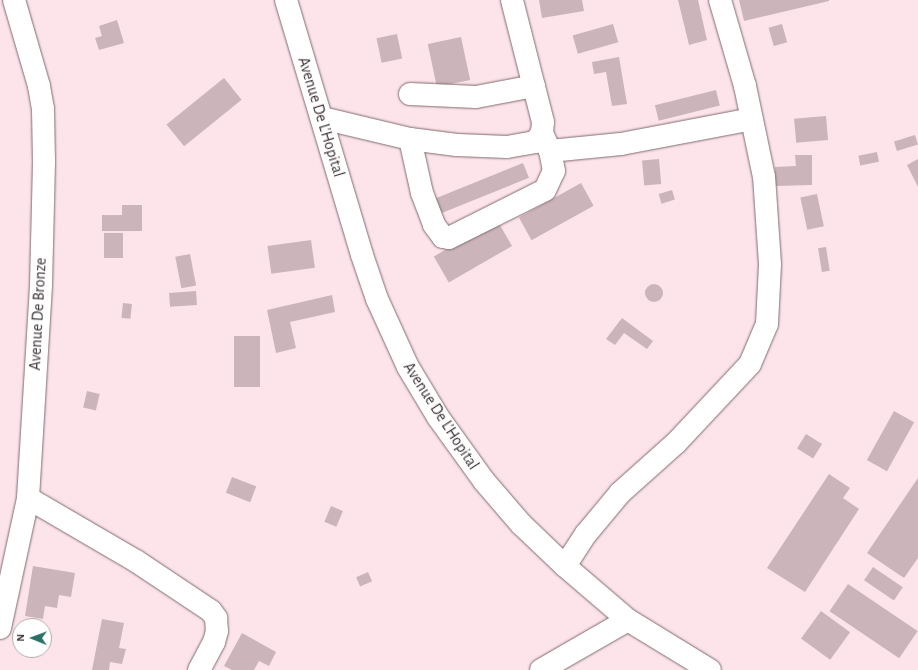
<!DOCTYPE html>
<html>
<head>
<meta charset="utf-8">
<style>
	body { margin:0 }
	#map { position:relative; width:918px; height:670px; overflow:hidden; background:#fce4ea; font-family:"Alegreya Sans",sans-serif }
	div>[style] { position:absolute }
	.building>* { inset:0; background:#cbb5ba; transform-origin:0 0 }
	.round { border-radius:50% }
	.roads { filter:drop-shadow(0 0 1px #806b70) drop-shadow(0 0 1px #806b70) }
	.minor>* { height:22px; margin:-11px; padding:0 11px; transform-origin:11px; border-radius:11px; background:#fff }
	span { translate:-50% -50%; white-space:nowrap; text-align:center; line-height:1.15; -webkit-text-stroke:3px #fff; paint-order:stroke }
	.street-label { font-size:16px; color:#3c3335 }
	.north { position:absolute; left:12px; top:618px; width:40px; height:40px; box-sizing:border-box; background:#fff; border:1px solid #b1adae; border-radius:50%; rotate:271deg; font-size:11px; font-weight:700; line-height:16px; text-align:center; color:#3c3335 }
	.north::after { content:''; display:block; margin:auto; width:14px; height:18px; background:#297066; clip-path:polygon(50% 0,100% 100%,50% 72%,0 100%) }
</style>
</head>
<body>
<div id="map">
	<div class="building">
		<i style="clip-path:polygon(539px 0,582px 0,584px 11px,542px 18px)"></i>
		<i style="clip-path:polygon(678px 0,698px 0,707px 40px,689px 45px)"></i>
		<i style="clip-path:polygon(739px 0,829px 0,829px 1px,744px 21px)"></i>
		<i style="clip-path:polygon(117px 20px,124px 43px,99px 50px,95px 38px,102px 36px,99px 26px)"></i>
		<i style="left:613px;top:24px;width:19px;height:42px;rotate:74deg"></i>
		<i style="left:782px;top:24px;width:19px;height:14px;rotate:74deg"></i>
		<i style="left:397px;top:34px;width:25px;height:21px;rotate:78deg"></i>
		<i style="left:461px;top:37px;width:44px;height:34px;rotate:78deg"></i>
		<i style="clip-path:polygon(619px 57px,627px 104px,612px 106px,606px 72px,594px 74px,592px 62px)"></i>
		<i style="left:224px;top:78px;width:28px;height:74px;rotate:51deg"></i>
		<i style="left:716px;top:90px;width:16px;height:63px;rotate:76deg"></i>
		<i style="left:826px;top:116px;width:24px;height:32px;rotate:85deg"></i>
		<i style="left:915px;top:135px;width:10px;height:22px;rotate:73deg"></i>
		<i style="left:877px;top:152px;width:10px;height:19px;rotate:79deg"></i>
		<i style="clip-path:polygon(795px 155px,812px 155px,812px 185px,775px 186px,775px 167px,796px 166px)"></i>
		<i style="left:659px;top:159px;width:25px;height:17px;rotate:85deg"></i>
		<i style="clip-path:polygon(918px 159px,918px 187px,907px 165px)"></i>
		<i style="left:523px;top:163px;width:16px;height:102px;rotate:68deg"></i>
		<i style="left:581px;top:183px;width:26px;height:71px;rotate:61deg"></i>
		<i style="left:672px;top:190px;width:10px;height:14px;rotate:73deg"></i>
		<i style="left:817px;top:194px;width:33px;height:17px;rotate:78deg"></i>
		<i style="clip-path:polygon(122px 205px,142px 205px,142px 231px,102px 231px,102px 215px,122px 215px)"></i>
		<i style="left:497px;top:220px;width:30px;height:73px;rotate:60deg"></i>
		<i style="left:104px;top:233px;width:19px;height:25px"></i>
		<i style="left:311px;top:240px;width:28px;height:44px;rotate:82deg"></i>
		<i style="left:826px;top:247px;width:24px;height:8px;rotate:81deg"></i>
		<i style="left:190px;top:254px;width:32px;height:15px;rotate:79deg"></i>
		<i class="round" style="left:645px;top:284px;width:18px;height:18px"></i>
		<i style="left:196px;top:291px;width:14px;height:27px;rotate:86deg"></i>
		<i style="clip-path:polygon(332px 295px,335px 312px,290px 322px,296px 348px,276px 353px,267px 310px)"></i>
		<i style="left:123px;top:303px;width:9px;height:15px;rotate:6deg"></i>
		<i style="clip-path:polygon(622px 318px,653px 341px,647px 349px,624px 333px,615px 345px,606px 339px)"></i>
		<i style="left:234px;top:336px;width:26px;height:51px"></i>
		<i style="left:87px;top:391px;width:13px;height:17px;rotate:13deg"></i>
		<i style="left:894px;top:411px;width:23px;height:56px;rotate:29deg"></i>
		<i style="left:806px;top:434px;width:19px;height:17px;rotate:32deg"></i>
		<i style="clip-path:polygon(829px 474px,850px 488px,843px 498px,859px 509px,805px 592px,767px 568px)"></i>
		<i style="left:232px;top:477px;width:26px;height:17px;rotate:21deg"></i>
		<i style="clip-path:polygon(918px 478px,918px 558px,904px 578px,867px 553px)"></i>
		<i style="left:331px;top:506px;width:13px;height:17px;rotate:23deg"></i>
		<i style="clip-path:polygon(33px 566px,75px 573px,71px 597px,59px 595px,57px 608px,45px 606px,43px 619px,25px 616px)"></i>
		<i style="left:873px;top:567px;width:36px;height:16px;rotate:34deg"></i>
		<i style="left:368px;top:572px;width:10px;height:13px;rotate:66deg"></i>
		<i style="left:848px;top:584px;width:84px;height:33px;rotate:34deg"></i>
		<i style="left:821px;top:611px;width:36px;height:34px;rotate:36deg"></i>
		<i style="clip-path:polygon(102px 619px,124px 623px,119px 648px,126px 649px,122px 664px,110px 662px,109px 670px,92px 670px)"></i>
		<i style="clip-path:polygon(242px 633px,276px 652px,269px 666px,259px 661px,254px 670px,232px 670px,224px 666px)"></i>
	</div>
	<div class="roads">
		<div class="minor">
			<i style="left:286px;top:0;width:266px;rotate:73.4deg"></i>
			<i style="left:362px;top:255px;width:46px;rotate:71.2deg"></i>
			<i style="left:377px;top:299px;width:75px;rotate:65.5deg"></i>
			<i style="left:408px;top:367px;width:58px;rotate:59deg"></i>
			<i style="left:438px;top:417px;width:79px;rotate:54.3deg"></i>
			<i style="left:484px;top:481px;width:57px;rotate:49.3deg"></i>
			<i style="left:521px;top:524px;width:61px;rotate:43.7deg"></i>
			<i style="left:565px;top:566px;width:83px;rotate:40.6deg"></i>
			<i style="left:628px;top:620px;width:96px;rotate:31.4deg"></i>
			<i style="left:410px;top:94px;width:66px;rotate:2.6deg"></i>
			<i style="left:476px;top:97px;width:59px;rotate:-10.7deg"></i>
			<i style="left:322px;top:118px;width:90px;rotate:13.4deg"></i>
			<i style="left:410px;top:139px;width:47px;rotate:7.3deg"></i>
			<i style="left:457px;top:145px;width:50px;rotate:2.3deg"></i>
			<i style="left:507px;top:147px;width:28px;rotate:-10deg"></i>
			<i style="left:535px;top:142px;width:11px;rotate:-52deg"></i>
			<i style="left:542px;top:133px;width:11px;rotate:-85deg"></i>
			<i style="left:543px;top:122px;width:126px;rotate:-104.3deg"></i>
			<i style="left:410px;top:139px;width:55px;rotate:77.5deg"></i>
			<i style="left:422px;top:193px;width:34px;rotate:69deg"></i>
			<i style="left:434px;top:225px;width:15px;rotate:53deg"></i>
			<i style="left:443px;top:237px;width:6px;rotate:9deg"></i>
			<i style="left:449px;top:238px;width:107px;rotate:-26.6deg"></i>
			<i style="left:545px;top:190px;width:21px;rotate:-65deg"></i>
			<i style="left:554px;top:171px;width:20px;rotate:-101deg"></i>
			<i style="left:550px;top:151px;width:20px;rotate:-114deg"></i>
			<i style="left:550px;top:151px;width:71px;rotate:-5.6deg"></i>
			<i style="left:621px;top:144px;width:133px;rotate:-10.8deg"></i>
			<i style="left:28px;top:498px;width:125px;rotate:30.3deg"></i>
			<i style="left:136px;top:561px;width:90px;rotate:33.7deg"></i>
			<i style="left:211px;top:611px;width:9px;rotate:54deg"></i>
			<i style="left:216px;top:618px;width:13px;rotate:86deg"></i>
			<i style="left:217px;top:631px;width:11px;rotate:105deg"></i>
			<i style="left:214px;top:642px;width:32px;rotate:118deg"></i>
			<i style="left:565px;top:566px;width:38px;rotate:-57deg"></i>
			<i style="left:586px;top:534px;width:53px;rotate:-50.3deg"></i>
			<i style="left:620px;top:493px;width:75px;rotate:-41.8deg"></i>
			<i style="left:676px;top:443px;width:108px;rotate:-46.9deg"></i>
			<i style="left:750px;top:364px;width:43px;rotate:-67deg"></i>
			<i style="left:767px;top:324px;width:60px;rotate:-87.1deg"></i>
			<i style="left:770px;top:264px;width:87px;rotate:-93.9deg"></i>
			<i style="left:764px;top:177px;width:93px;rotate:-101.8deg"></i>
			<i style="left:745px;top:86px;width:90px;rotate:-106.2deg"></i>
			<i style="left:0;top:628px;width:133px;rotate:-77.8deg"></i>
			<i style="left:28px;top:498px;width:213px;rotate:-86.5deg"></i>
			<i style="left:41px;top:285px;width:123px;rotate:-88.6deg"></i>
			<i style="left:44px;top:162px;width:53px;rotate:-91.1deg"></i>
			<i style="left:43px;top:109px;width:23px;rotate:-100deg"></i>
			<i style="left:39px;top:86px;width:90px;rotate:-106.2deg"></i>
			<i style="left:541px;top:670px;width:100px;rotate:-29.9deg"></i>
		</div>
	</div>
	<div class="street-label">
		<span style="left:321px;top:117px;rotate:73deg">Avenue De L'Hopital</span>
		<span style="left:38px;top:314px;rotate:-87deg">Avenue De Bronze</span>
		<span style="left:441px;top:416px;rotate:57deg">Avenue De L'Hopital</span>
	</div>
	<div class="north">N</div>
</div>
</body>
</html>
